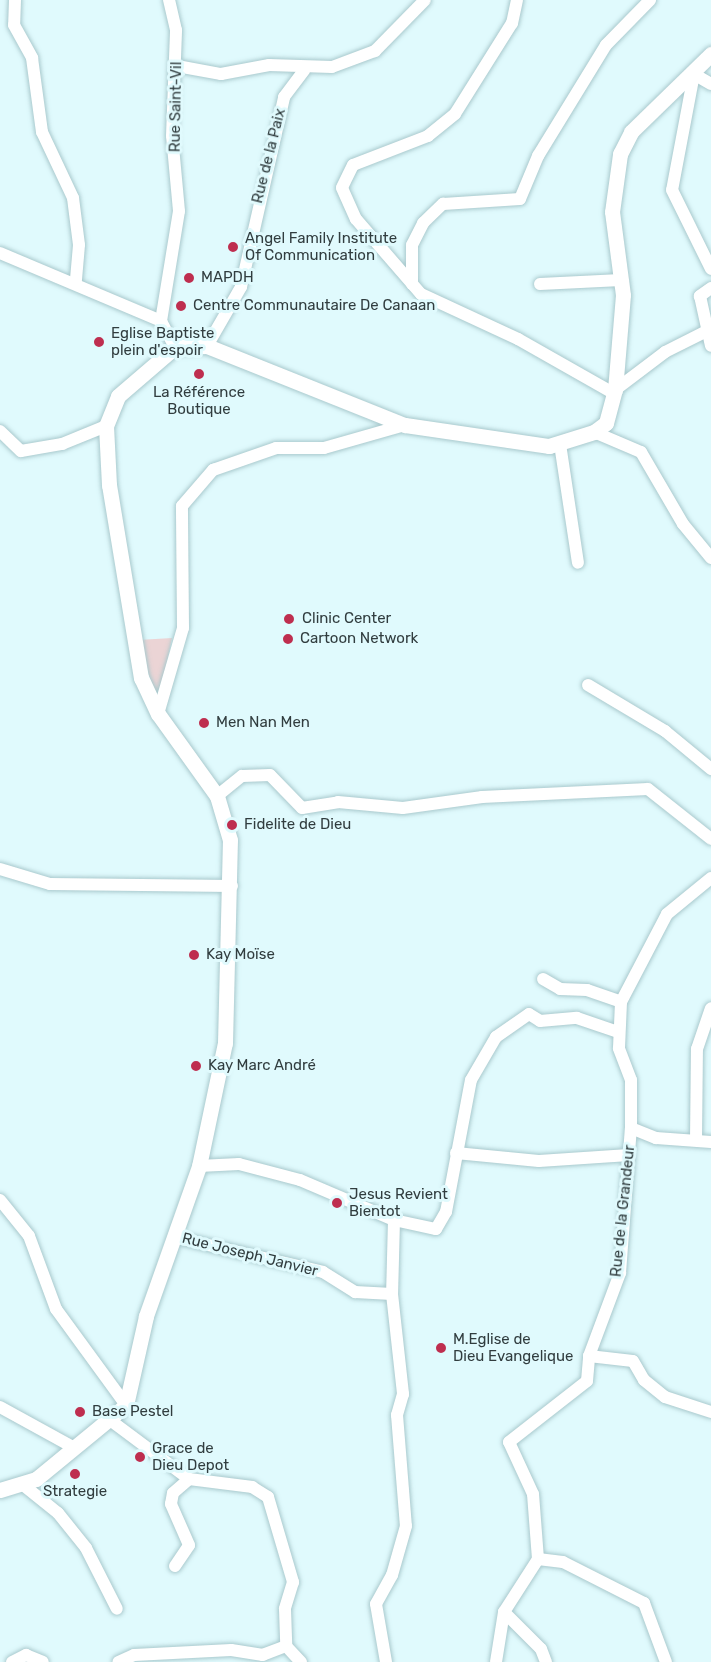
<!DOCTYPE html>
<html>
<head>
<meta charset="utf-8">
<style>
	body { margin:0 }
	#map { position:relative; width:711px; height:1662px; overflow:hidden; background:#e0fafd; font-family:Rubik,sans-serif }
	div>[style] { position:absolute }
	.green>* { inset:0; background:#ebd4d5 }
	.roads { filter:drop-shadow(0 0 2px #a9c9cd) drop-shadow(0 0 2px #a9c9cd) }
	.minor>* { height:12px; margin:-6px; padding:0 6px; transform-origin:6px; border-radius:6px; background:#fff }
	.tertiary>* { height:15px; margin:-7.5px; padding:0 7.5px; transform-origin:7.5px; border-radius:7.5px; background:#fff }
	.dots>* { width:16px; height:16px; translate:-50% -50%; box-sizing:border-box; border:3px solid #e0fafd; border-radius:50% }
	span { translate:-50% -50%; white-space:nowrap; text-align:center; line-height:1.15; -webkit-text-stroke:6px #e0fafd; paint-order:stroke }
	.street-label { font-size:15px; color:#313d3f }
	.poi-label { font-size:15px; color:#313d3f }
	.left { translate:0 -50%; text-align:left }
</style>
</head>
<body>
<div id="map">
	<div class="green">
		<i style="clip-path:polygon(172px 638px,164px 676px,156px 697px,138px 640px)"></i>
	</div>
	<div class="roads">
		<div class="minor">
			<i style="left:15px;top:0;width:25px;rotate:92deg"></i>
			<i style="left:14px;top:25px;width:38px;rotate:61deg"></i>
			<i style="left:32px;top:58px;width:75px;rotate:82.3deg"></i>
			<i style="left:42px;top:132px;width:73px;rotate:64.8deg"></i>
			<i style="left:73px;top:198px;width:47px;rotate:82.7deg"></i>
			<i style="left:79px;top:245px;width:36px;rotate:95deg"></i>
			<i style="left:517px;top:0;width:24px;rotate:102deg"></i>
			<i style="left:512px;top:23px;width:107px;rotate:122.1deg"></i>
			<i style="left:455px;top:114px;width:35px;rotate:141deg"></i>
			<i style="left:428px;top:136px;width:80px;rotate:158.9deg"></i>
			<i style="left:353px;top:165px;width:25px;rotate:116deg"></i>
			<i style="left:342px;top:188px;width:34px;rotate:66deg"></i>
			<i style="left:356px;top:219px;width:99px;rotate:49.1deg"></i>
			<i style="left:421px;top:294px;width:107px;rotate:24.9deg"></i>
			<i style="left:518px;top:339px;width:109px;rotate:29.6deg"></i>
			<i style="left:177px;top:66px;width:45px;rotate:10.3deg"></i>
			<i style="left:221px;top:74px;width:49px;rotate:-10.6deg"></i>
			<i style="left:269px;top:65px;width:63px;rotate:1.8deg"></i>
			<i style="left:332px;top:67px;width:46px;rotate:-20.4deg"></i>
			<i style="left:375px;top:51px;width:71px;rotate:-45.6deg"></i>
			<i style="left:711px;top:84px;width:20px;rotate:-150deg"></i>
			<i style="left:694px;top:74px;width:118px;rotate:100.7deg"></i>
			<i style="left:672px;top:190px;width:88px;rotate:63.7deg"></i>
			<i style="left:0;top:253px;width:175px;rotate:22.9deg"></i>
			<i style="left:161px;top:321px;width:30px;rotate:62deg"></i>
			<i style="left:412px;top:284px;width:39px;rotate:-90deg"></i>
			<i style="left:412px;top:245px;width:25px;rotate:-63deg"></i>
			<i style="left:423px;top:223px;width:28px;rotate:-44deg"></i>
			<i style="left:443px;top:204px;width:77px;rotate:-3.7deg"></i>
			<i style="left:520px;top:199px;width:47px;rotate:-67.3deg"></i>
			<i style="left:538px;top:156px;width:130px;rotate:-58.5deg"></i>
			<i style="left:606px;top:45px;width:63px;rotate:-45.6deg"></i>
			<i style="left:540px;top:284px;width:81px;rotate:-2.8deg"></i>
			<i style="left:711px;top:288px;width:14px;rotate:144deg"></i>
			<i style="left:700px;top:296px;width:51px;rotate:77.6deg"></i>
			<i style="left:161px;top:321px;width:111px;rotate:-80.7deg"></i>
			<i style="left:179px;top:211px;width:75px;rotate:-95.3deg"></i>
			<i style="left:172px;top:136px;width:106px;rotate:-87.8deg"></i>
			<i style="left:176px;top:30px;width:31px;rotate:-103deg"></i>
			<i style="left:207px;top:346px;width:68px;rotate:-60deg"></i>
			<i style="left:241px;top:287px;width:195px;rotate:-77.2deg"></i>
			<i style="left:284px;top:97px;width:34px;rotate:-53deg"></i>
			<i style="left:615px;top:390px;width:63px;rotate:-37.2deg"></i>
			<i style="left:665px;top:352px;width:47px;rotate:-26.6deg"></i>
			<i style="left:707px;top:331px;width:7px;rotate:56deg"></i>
			<i style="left:0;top:431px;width:29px;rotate:44deg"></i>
			<i style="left:21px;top:451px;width:42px;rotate:-9.7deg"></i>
			<i style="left:62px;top:444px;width:48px;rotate:-22.2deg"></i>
			<i style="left:594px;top:432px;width:51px;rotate:23.1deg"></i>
			<i style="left:641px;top:452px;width:83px;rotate:59.7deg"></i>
			<i style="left:683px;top:524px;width:44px;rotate:50.5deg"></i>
			<i style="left:560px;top:444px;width:120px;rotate:81.4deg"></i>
			<i style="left:588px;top:685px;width:90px;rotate:30.9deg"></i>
			<i style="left:665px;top:731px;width:60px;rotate:39.6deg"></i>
			<i style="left:158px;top:714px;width:90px;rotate:-73.8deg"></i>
			<i style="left:183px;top:628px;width:122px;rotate:-90.5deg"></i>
			<i style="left:182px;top:506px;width:48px;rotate:-49.3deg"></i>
			<i style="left:213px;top:470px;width:67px;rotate:-19.2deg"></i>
			<i style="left:276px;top:448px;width:48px"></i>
			<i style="left:324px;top:448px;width:84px;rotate:-15.9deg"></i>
			<i style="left:217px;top:796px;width:32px;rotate:-39deg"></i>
			<i style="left:242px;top:776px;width:28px;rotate:-2deg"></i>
			<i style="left:270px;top:775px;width:46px;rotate:45.9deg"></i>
			<i style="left:302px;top:808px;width:36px;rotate:-9deg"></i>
			<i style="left:338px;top:802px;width:65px;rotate:5.3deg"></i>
			<i style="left:403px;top:808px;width:80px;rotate:-7.9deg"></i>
			<i style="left:482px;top:797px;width:166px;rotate:-2.8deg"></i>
			<i style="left:648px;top:789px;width:80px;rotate:38.4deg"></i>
			<i style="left:0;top:869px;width:52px;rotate:16.7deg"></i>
			<i style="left:50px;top:884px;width:182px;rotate:0.6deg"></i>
			<i style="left:543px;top:979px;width:20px;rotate:30deg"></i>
			<i style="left:560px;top:989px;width:27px;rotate:2deg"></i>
			<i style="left:587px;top:990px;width:36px;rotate:19deg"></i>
			<i style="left:631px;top:1128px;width:27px;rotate:22deg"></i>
			<i style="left:656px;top:1138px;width:55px;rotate:4.2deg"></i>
			<i style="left:696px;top:1140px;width:91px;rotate:-89.4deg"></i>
			<i style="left:697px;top:1049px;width:43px;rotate:-71.1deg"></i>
			<i style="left:456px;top:1153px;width:83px;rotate:5.5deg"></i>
			<i style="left:539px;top:1161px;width:90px;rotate:-3.8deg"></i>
			<i style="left:199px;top:1166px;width:40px;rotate:-2.9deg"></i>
			<i style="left:239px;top:1164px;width:63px;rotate:14.7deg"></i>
			<i style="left:300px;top:1180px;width:102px;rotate:23.1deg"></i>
			<i style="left:394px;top:1220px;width:74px;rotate:91.5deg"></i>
			<i style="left:392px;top:1294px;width:101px;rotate:83.7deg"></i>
			<i style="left:403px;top:1394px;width:22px;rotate:106deg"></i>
			<i style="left:397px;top:1415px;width:111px;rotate:85.4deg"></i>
			<i style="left:406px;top:1526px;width:51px;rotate:105.9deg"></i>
			<i style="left:392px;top:1575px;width:33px;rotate:119deg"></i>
			<i style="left:376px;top:1604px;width:59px;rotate:80.2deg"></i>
			<i style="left:0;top:1200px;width:46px;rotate:51.1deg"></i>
			<i style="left:29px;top:1236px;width:78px;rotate:69.7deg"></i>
			<i style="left:56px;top:1309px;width:119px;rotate:53.9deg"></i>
			<i style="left:394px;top:1220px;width:43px;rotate:12.1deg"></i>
			<i style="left:436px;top:1229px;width:20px;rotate:-60deg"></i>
			<i style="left:446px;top:1212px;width:134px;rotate:-79.3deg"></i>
			<i style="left:471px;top:1080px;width:50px;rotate:-59.8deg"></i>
			<i style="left:496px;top:1037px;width:40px;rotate:-34.9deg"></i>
			<i style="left:529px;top:1014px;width:13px;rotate:32deg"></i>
			<i style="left:540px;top:1021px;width:37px;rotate:-5deg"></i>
			<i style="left:577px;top:1018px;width:43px;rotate:18.9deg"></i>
			<i style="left:174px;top:1237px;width:153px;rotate:13.2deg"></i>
			<i style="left:323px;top:1272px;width:38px;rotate:32deg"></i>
			<i style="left:355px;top:1292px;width:37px;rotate:3deg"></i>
			<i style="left:589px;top:1356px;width:44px;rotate:6.5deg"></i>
			<i style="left:633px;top:1361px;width:22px;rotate:60deg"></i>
			<i style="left:644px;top:1380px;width:27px;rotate:39deg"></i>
			<i style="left:665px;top:1397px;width:48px;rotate:18.1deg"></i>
			<i style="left:0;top:1407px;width:81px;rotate:28.8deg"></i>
			<i style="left:102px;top:1424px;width:9px;rotate:-27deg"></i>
			<i style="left:110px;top:1420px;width:99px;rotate:36.8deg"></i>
			<i style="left:189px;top:1479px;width:64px;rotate:7.2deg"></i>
			<i style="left:252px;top:1487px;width:19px;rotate:32deg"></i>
			<i style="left:268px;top:1497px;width:89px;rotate:73.6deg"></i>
			<i style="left:293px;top:1582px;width:28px;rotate:107deg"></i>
			<i style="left:285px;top:1609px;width:37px;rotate:88deg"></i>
			<i style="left:286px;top:1646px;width:25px;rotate:159deg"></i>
			<i style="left:263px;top:1655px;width:32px;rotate:-171deg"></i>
			<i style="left:231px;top:1650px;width:97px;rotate:177deg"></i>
			<i style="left:134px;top:1655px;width:17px;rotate:156deg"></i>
			<i style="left:22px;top:1484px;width:46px;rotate:38.9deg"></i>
			<i style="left:58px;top:1513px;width:45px;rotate:51.3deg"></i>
			<i style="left:86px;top:1548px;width:68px;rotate:63.1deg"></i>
			<i style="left:538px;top:1559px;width:25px;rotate:7deg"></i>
			<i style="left:563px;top:1562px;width:91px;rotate:26.8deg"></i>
			<i style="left:644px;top:1603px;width:63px;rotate:69.6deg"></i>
			<i style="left:175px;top:1566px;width:25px;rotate:-56deg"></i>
			<i style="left:189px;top:1545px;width:45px;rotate:-113.7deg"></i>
			<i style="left:171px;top:1504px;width:11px;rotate:-80deg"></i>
			<i style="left:173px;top:1493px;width:21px;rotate:-41deg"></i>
			<i style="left:504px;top:1612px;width:52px;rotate:45deg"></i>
			<i style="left:541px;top:1649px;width:14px;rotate:69deg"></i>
			<i style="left:286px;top:1646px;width:22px;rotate:47deg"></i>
			<i style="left:12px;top:1662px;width:16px;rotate:-27deg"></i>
			<i style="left:26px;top:1655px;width:18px;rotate:22deg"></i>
			<i style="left:496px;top:1662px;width:51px;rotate:-80.9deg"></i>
			<i style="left:504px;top:1612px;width:63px;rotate:-57.3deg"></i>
			<i style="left:538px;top:1559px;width:65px;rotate:-94.4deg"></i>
			<i style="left:533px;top:1494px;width:57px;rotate:-114.8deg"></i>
			<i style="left:509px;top:1442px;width:99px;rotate:-38deg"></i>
			<i style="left:587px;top:1381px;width:25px;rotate:-85deg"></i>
			<i style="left:589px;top:1356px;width:89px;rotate:-69.5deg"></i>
			<i style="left:620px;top:1273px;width:145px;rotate:-85.7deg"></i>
			<i style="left:631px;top:1128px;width:48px;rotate:-90deg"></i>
			<i style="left:631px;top:1080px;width:34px;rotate:-111deg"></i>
			<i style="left:619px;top:1048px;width:46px;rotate:-87.5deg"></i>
			<i style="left:621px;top:1002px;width:99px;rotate:-62.4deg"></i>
			<i style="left:667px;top:914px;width:57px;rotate:-39.3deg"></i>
		</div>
		<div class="tertiary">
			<i style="left:0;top:1490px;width:38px;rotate:-17deg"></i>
			<i style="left:36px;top:1479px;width:117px;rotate:-39.4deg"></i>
			<i style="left:126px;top:1405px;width:91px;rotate:-77.3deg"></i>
			<i style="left:146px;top:1316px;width:159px;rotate:-70.5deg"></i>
			<i style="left:199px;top:1166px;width:126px;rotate:-78.1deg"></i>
			<i style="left:225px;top:1043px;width:203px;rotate:-88.6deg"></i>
			<i style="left:230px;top:840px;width:46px;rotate:-106.5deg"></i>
			<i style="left:217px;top:796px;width:101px;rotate:-125.7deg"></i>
			<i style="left:158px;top:714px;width:40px;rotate:-115deg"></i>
			<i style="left:141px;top:678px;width:196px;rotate:-99.4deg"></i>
			<i style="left:109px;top:485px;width:59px;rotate:-92.9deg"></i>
			<i style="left:106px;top:426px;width:32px;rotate:-68deg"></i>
			<i style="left:118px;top:396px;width:75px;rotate:-40.7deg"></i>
			<i style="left:175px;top:347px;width:32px;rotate:-2deg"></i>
			<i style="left:207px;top:346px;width:213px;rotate:21.8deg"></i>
			<i style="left:405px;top:425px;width:146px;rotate:8.3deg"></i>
			<i style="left:549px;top:446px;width:47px;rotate:-17.3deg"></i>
			<i style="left:594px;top:432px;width:15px;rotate:-37deg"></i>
			<i style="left:606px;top:423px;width:34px;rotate:-75deg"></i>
			<i style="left:615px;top:390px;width:95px;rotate:-85.2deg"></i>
			<i style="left:623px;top:295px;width:84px;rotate:-97.5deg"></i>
			<i style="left:612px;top:212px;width:59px;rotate:-82.1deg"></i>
			<i style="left:620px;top:154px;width:25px;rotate:-63deg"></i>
			<i style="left:631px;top:132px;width:112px;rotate:-44.3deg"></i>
		</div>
	</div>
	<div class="dots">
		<i style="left:233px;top:247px;background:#be2e4f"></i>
		<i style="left:189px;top:278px;background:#be2e4f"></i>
		<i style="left:181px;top:306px;background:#be2e4f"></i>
		<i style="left:99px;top:342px;background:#be2e4f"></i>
		<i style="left:199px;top:374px;background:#be2e4f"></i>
		<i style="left:289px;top:619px;background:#be2e4f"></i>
		<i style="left:288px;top:639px;background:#be2e4f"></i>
		<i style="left:204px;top:723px;background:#be2e4f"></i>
		<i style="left:232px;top:825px;background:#be2e4f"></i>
		<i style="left:194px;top:955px;background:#be2e4f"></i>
		<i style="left:196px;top:1066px;background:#be2e4f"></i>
		<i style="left:337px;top:1203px;background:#be2e4f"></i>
		<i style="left:441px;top:1348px;background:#be2e4f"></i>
		<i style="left:80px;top:1412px;background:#be2e4f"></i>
		<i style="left:140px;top:1457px;background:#be2e4f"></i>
		<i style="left:75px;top:1474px;background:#be2e4f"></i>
	</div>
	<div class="street-label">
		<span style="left:176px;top:107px;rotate:-89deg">Rue Saint-Vil</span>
		<span style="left:269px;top:156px;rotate:-76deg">Rue de la Paix</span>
		<span style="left:623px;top:1211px;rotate:-84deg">Rue de la Grandeur</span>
		<span style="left:250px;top:1255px;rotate:14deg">Rue Joseph Janvier</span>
	</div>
	<div class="poi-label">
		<span class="left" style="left:245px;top:247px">Angel Family Institute<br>Of Communication</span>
		<span class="left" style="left:201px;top:278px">MAPDH</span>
		<span class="left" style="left:193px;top:306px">Centre Communautaire De Canaan</span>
		<span class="left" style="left:111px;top:342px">Eglise Baptiste<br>plein d'espoir</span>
		<span style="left:199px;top:401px">La Référence<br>Boutique</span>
		<span class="left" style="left:302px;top:619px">Clinic Center</span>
		<span class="left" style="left:300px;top:639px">Cartoon Network</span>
		<span class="left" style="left:216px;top:723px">Men Nan Men</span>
		<span class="left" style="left:244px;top:825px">Fidelite de Dieu</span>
		<span class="left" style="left:206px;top:955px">Kay Moïse</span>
		<span class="left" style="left:208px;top:1066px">Kay Marc André</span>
		<span class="left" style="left:349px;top:1203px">Jesus Revient<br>Bientot</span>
		<span class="left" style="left:453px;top:1348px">M.Eglise de<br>Dieu Evangelique</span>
		<span class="left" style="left:92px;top:1412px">Base Pestel</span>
		<span class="left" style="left:152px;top:1457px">Grace de<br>Dieu Depot</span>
		<span style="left:75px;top:1492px">Strategie</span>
	</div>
</div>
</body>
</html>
